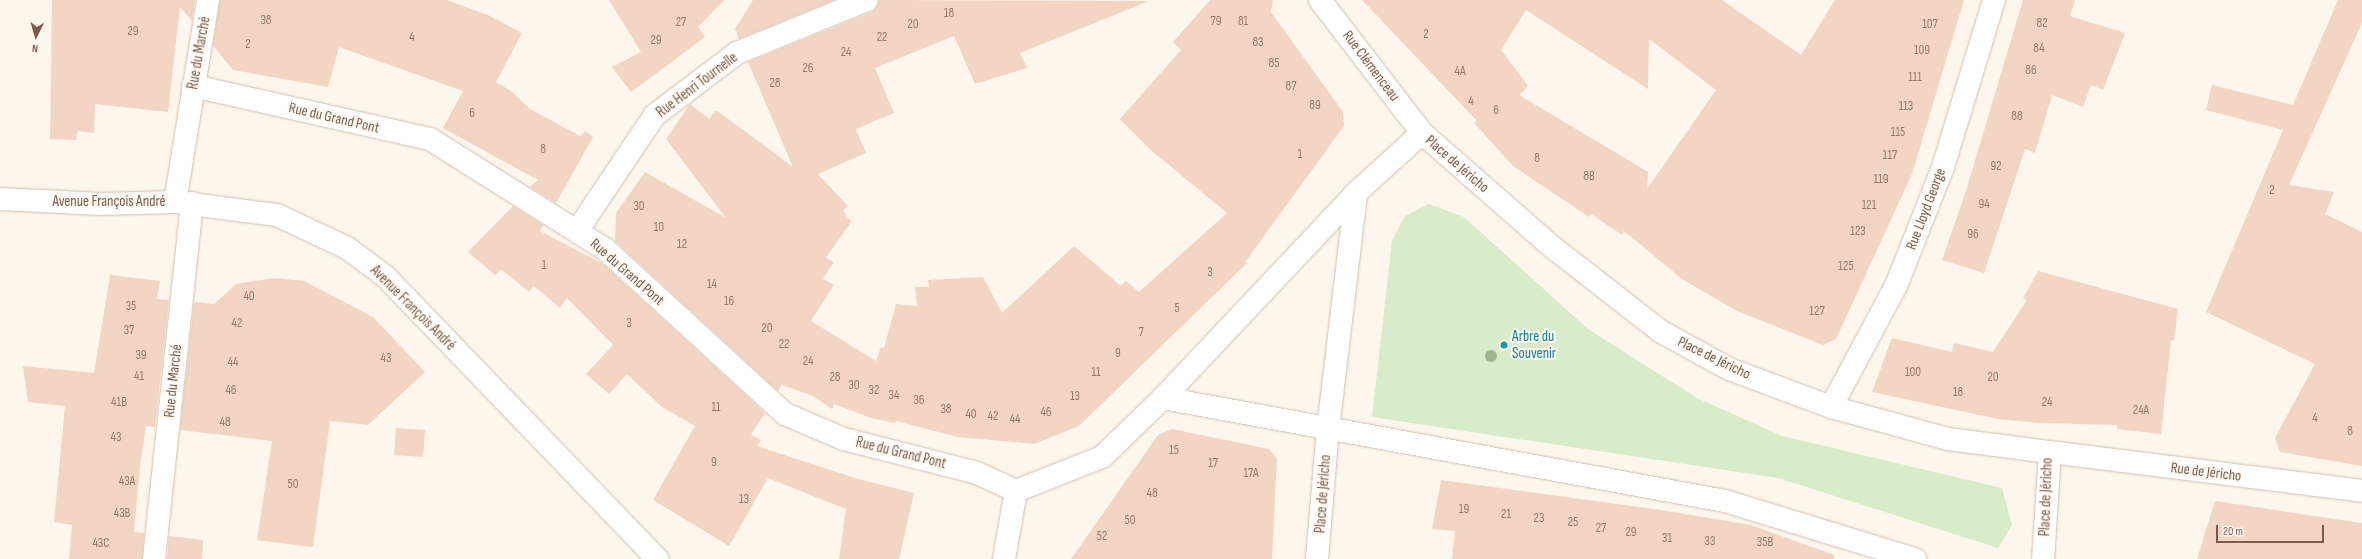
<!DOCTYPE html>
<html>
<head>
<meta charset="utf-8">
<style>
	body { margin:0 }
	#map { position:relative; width:2362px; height:559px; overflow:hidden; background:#fdf6ec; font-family:"Sofia Sans Condensed",sans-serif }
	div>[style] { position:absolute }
	.green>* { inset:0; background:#d8ecc9 }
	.building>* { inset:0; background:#f3d5c3; transform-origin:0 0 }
	.roads { filter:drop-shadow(0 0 1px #d1beb0) drop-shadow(0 0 1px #d1beb0) }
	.minor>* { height:22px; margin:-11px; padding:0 11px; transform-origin:11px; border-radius:11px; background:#fff }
	.trees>* { width:12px; height:12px; margin:-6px; border-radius:50%; background:#a0b28e }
	.dots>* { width:11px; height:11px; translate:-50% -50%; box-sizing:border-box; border:2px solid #fffaf3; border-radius:50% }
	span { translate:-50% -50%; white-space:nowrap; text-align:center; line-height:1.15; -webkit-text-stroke:4px #fffaf3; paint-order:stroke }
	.number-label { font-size:13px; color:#987a6a }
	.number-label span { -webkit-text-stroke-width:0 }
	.street-label { font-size:15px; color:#7a5c4d }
	.culture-label { font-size:15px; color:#0d838f }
	.left { translate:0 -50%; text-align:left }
	.north { position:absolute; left:16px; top:16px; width:40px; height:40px; -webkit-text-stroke:3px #fffaf3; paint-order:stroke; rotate:185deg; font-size:11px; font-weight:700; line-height:16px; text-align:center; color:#7a5c4d }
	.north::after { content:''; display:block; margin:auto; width:14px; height:18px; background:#7a5c4d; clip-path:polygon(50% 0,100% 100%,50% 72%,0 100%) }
	.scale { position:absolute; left:2216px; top:525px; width:108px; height:18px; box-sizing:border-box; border:2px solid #7a5c4d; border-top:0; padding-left:5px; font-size:12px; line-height:14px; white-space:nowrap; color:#7a5c4d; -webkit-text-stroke:3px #fffaf3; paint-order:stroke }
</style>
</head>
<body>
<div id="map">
	<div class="green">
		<i style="clip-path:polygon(1429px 204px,1464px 217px,1588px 329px,1697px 398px,1782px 436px,2002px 488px,2012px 525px,1998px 548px,1778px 478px,1372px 417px,1392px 240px,1405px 216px)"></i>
	</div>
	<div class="building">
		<i style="clip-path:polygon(52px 0,195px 0,192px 21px,180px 7px,168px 112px,95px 104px,94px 133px,78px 131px,76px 140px,50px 139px)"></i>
		<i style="clip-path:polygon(220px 0,447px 0,490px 16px,522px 33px,496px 82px,511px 91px,530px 109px,580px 136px,585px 131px,593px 137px,556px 203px,530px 187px,538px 180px,443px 128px,463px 91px,339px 47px,328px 87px,233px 70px,213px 46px)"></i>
		<i style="clip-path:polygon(609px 0,724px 0,698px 27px,705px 37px,631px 92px,612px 67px,641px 52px)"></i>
		<i style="clip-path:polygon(753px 0,834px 0,739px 39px,735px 29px)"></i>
		<i style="clip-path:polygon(879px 0,1149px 1px,1020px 53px,1027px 68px,975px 84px,954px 36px,875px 68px,894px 113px,856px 129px,866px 153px,818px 174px,848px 206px,843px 211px,851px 222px,826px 258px,834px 262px,823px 279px,834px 285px,811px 321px,876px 361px,881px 347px,884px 348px,896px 304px,917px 306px,915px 287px,929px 287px,928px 280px,983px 277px,1002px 313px,1074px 246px,1121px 286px,1126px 281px,1139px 292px,1227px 213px,1152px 151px,1120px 119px,1181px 50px,1173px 42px,1210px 0,1273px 0,1271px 12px,1343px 112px,1344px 126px,1245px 262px,1247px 263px,1079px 426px,1034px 444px,958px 437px,896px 421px,895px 423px,871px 418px,834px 404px,832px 409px,813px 396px,782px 385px,778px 391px,615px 241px,616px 213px,645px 172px,726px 218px,666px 139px,690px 104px,709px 119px,716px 110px,793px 167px,748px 62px,872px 12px,877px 7px)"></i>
		<i style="clip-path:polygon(evenodd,1362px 0,1722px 0,1801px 55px,1835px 0,1964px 0,1912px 174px,1836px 339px,1823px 345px,1737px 311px,1682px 279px,1624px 231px,1622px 235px,1591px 214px,1589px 217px,1513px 166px,1474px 123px,1477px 121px,1362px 0,1526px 10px,1648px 89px,1649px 39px,1716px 90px,1647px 189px,1648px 172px,1519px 95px,1528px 86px,1501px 50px,1526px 10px)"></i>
		<i style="clip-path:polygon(2023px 0,2075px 0,2070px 16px,2125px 33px,2103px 90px,2091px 85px,2083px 107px,2052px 95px,2035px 153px,2025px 149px,1984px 273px,1942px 260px,1965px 194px)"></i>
		<i style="clip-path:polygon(2338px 0,2362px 0,2362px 23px,2289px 185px,2334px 192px,2325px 214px,2362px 232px,2362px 466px,2280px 452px,2275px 438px,2315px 364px,2206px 312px,2283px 130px,2206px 110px,2212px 85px,2293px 105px)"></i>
		<i style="clip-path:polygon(513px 206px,543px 225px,540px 231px,603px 264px,765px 413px,751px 435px,761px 440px,757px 446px,858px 479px,914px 493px,899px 559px,839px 559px,846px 509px,768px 478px,729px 546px,653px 500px,695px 426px,662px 407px,627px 374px,609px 394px,586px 374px,613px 345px,567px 298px,560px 308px,534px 286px,529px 292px,501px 269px,495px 275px,468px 252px)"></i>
		<i style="clip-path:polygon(2038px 271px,2178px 309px,2174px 341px,2171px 340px,2161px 434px,2117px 429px,2117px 425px,2040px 423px,1998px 419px,1872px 392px,1892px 338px,1952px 352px,1954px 343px,1993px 352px,2027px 300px,2023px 298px)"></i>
		<i style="clip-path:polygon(110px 275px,160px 281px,157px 299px,169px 300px,155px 427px,146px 426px,140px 466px,134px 532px,144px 533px,142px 559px,69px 559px,72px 525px,54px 522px,65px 406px,28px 402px,23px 366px,94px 373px)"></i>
		<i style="clip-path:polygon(274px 278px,304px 281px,373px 317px,425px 372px,368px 425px,330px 421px,313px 547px,257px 540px,272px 441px,180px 430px,194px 302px,214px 304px,236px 284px)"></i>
		<i style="left:396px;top:428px;width:29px;height:27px;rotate:4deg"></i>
		<i style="clip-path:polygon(1172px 429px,1269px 449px,1277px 458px,1272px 559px,1071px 559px,1158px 435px)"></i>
		<i style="clip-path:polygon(1441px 480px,1661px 510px,1751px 525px,1834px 555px,1834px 559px,1452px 559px,1455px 531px,1432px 529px)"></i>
		<i style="clip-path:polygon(2215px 501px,2362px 523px,2362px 559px,2197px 559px)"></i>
		<i style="clip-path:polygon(169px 536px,203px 540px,202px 559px,167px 559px)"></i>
	</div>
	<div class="roads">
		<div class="minor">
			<i style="left:1320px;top:0;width:168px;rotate:52.5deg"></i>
			<i style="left:1422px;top:133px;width:171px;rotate:41.2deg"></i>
			<i style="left:1551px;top:246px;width:138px;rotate:37.9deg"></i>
			<i style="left:1660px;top:331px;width:79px;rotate:28.8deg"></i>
			<i style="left:1729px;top:369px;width:109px;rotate:20.4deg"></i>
			<i style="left:1831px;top:407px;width:121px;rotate:15.3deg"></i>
			<i style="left:1948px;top:439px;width:103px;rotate:7.3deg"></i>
			<i style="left:2050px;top:452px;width:107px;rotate:93.7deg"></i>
			<i style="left:193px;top:86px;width:243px;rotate:12.6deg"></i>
			<i style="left:430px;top:139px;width:207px;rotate:32.2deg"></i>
			<i style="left:605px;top:249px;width:244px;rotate:42.5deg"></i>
			<i style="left:785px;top:414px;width:64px;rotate:23deg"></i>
			<i style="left:844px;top:439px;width:137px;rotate:14.3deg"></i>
			<i style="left:977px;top:473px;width:43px;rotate:24.8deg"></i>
			<i style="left:1016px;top:491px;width:92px;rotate:-21.6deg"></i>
			<i style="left:1102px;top:457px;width:85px;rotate:-44deg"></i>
			<i style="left:1163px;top:398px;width:282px;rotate:-46.7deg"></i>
			<i style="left:1356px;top:193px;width:89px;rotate:-42.3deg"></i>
			<i style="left:0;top:199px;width:100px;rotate:2.9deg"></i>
			<i style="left:100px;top:204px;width:75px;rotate:-1.5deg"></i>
			<i style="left:175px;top:202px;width:103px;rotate:7.3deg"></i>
			<i style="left:277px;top:215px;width:77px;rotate:25.2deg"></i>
			<i style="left:347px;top:248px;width:47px;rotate:36.4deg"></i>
			<i style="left:385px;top:276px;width:393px;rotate:46.1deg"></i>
			<i style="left:175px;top:202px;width:205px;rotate:-80.7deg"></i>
			<i style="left:577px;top:231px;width:140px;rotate:-56.1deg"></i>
			<i style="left:655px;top:115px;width:103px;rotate:-37.1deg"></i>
			<i style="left:737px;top:53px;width:140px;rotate:-22.2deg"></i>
			<i style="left:1163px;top:398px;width:571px;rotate:10.39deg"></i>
			<i style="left:1725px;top:501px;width:199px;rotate:17deg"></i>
			<i style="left:1831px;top:407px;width:137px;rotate:-61.8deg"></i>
			<i style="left:1896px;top:286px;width:128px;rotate:-68.4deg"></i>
			<i style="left:1943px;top:167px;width:175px;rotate:-73deg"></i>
			<i style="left:2050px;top:452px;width:314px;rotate:7.1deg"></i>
			<i style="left:154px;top:559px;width:358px;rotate:-83.9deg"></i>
			<i style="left:1004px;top:559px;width:69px;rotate:-80deg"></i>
			<i style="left:1317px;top:559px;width:130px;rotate:-85.2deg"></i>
			<i style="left:1328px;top:429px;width:238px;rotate:-83.2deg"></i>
		</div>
	</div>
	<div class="trees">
		<i style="left:1491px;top:356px"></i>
	</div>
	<div class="dots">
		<i style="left:1504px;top:345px;background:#0f9aa8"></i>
	</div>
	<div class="number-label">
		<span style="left:949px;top:13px">18</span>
		<span style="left:266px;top:20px">38</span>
		<span style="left:1216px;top:21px">79</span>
		<span style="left:1243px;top:21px">81</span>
		<span style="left:681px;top:22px">27</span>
		<span style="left:2042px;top:23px">82</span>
		<span style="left:913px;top:24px">20</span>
		<span style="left:1930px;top:24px">107</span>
		<span style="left:133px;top:31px">29</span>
		<span style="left:1426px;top:34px">2</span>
		<span style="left:412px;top:37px">4</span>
		<span style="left:882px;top:37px">22</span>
		<span style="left:656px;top:40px">29</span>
		<span style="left:1258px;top:42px">83</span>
		<span style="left:248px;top:44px">2</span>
		<span style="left:2039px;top:48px">84</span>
		<span style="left:1922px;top:50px">109</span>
		<span style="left:846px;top:52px">24</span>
		<span style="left:1274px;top:63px">85</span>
		<span style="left:808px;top:68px">26</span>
		<span style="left:2031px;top:70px">86</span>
		<span style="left:1460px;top:71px">4A</span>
		<span style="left:1915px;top:77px">111</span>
		<span style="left:775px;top:83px">28</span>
		<span style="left:1291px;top:86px">87</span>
		<span style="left:1471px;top:101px">4</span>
		<span style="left:1315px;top:105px">89</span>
		<span style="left:1906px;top:106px">113</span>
		<span style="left:1496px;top:110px">6</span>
		<span style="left:472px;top:113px">6</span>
		<span style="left:2017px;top:116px">88</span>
		<span style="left:1898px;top:132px">115</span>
		<span style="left:543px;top:149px">8</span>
		<span style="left:1300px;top:154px">1</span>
		<span style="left:1890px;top:155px">117</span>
		<span style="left:1537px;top:158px">8</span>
		<span style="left:1996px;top:166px">92</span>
		<span style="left:1589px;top:176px">8B</span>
		<span style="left:1881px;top:179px">119</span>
		<span style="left:2272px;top:190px">2</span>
		<span style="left:1984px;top:204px">94</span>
		<span style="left:1869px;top:205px">121</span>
		<span style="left:639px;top:206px">30</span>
		<span style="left:659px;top:227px">10</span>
		<span style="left:1858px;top:231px">123</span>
		<span style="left:1973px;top:234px">96</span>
		<span style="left:682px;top:244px">12</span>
		<span style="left:544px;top:265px">1</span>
		<span style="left:1846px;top:266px">125</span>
		<span style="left:1210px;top:272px">3</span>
		<span style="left:712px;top:284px">14</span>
		<span style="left:249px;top:296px">40</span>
		<span style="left:729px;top:301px">16</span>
		<span style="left:131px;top:306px">35</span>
		<span style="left:1177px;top:308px">5</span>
		<span style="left:1817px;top:311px">127</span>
		<span style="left:237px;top:323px">42</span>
		<span style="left:629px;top:323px">3</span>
		<span style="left:767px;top:328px">20</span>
		<span style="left:129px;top:330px">37</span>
		<span style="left:1141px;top:332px">7</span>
		<span style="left:784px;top:344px">22</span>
		<span style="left:1118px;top:353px">9</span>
		<span style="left:141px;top:355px">39</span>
		<span style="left:386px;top:358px">43</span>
		<span style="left:808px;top:361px">24</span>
		<span style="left:233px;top:362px">44</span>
		<span style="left:1096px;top:372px">11</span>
		<span style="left:1913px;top:372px">100</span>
		<span style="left:139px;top:376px">41</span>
		<span style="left:835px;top:377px">28</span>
		<span style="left:1993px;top:377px">20</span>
		<span style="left:854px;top:385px">30</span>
		<span style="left:231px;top:390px">46</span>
		<span style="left:874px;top:390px">32</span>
		<span style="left:1958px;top:392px">18</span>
		<span style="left:894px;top:395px">34</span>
		<span style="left:1075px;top:396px">13</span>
		<span style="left:919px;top:400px">36</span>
		<span style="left:119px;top:402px">41B</span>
		<span style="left:2047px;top:402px">24</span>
		<span style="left:716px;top:407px">11</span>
		<span style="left:946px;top:409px">38</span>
		<span style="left:2141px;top:410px">24A</span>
		<span style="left:1046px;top:412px">46</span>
		<span style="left:971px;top:414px">40</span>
		<span style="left:993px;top:416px">42</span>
		<span style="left:2315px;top:418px">4</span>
		<span style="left:1015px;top:419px">44</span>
		<span style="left:225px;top:422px">48</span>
		<span style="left:2350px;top:431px">8</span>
		<span style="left:116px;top:437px">43</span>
		<span style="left:1174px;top:450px">15</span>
		<span style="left:714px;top:462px">9</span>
		<span style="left:1213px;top:463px">17</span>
		<span style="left:1251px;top:473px">17A</span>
		<span style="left:127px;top:481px">43A</span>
		<span style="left:293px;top:484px">50</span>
		<span style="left:1152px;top:493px">48</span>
		<span style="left:744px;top:499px">13</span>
		<span style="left:1464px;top:509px">19</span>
		<span style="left:122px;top:513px">43B</span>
		<span style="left:1506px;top:514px">21</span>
		<span style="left:1539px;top:518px">23</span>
		<span style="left:1130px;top:520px">50</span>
		<span style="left:1573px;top:522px">25</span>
		<span style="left:1601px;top:528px">27</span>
		<span style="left:1631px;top:532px">29</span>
		<span style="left:1102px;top:536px">52</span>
		<span style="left:1667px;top:538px">31</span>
		<span style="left:1710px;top:541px">33</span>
		<span style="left:1765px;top:542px">35B</span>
		<span style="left:101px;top:543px">43C</span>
	</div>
	<div class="street-label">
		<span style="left:199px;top:53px;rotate:-80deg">Rue du Marché</span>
		<span style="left:1371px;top:66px;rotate:53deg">Rue Clémenceau</span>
		<span style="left:697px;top:85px;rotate:-37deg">Rue Henri Tournelle</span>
		<span style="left:334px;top:118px;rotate:13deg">Rue du Grand Pont</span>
		<span style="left:1457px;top:164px;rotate:41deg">Place de Jéricho</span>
		<span style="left:109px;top:202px">Avenue François André</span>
		<span style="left:1926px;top:209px;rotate:-69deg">Rue Lloyd George</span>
		<span style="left:627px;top:272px;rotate:41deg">Rue du Grand Pont</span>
		<span style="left:413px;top:308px;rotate:45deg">Avenue François André</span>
		<span style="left:1714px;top:358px;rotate:26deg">Place de Jéricho</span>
		<span style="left:173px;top:381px;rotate:-84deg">Rue du Marché</span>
		<span style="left:901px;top:453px;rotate:14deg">Rue du Grand Pont</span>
		<span style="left:2206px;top:472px;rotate:7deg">Rue de Jéricho</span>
		<span style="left:1323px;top:494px;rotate:-86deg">Place de Jéricho</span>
		<span style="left:2046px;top:497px;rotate:-88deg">Place de Jéricho</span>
	</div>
	<div class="culture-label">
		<span class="left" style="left:1512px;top:345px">Arbre du<br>Souvenir</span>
	</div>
	<div class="north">N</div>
	<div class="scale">20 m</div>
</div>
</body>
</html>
